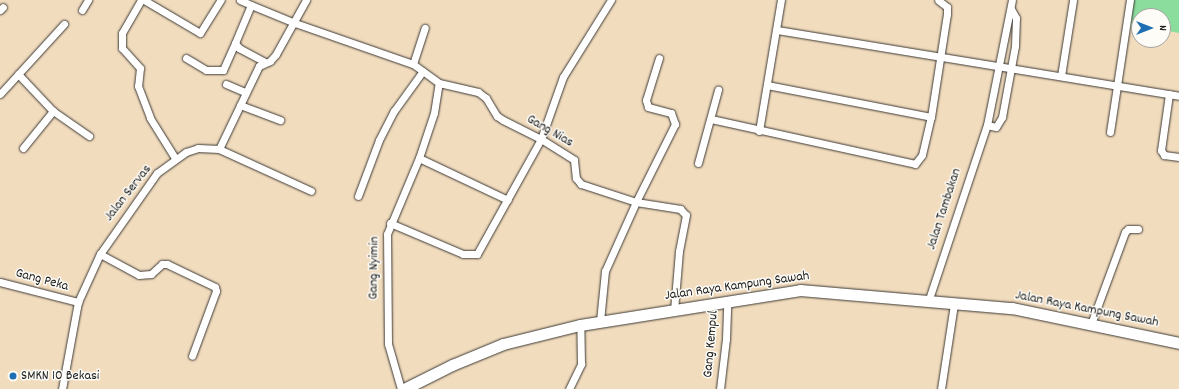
<!DOCTYPE html>
<html>
<head>
<meta charset="utf-8">
<style>
	body { margin:0 }
	#map { position:relative; width:1179px; height:389px; overflow:hidden; background:#f2dcbe; font-family:Dekko,sans-serif }
	div>[style] { position:absolute }
	.green>* { inset:0; background:#8bdd9d }
	.roads { filter:drop-shadow(0 0 1px #3c3934) drop-shadow(0 0 1px #3c3934) }
	.street>* { height:7px; margin:-3.5px; padding:0 3.5px; transform-origin:3.5px; border-radius:3.5px; background:#fff }
	.secondary>* { height:11px; margin:-5.5px; padding:0 5.5px; transform-origin:5.5px; border-radius:5.5px; background:#fff }
	.dots>* { width:11px; height:11px; translate:-50% -50%; box-sizing:border-box; border:2px solid #fdfcf7; border-radius:50% }
	span { translate:-50% -50%; white-space:nowrap; text-align:center; line-height:1.15; -webkit-text-stroke:3px #fdfcf7; paint-order:stroke }
	.street-label { font-size:14px; color:#1c1c1c }
	.poi-label { font-size:14px; color:#1c1c1c }
	.left { translate:0 -50%; text-align:left }
	.north { position:absolute; left:1131px; top:8px; width:40px; height:40px; box-sizing:border-box; background:#fdfcf7; border:1px solid #a3a29f; border-radius:50%; rotate:90deg; font-size:11px; font-weight:700; line-height:16px; text-align:center; color:#1c1c1c }
	.north::after { content:''; display:block; margin:auto; width:14px; height:18px; background:#1f6fb2; clip-path:polygon(50% 0,100% 100%,50% 72%,0 100%) }
</style>
</head>
<body>
<div id="map">
	<div class="green">
		<i style="clip-path:polygon(1133px 0,1179px 0,1179px 33px,1163px 30px,1163px 16px,1139px 16px,1139px 27px,1129px 26px)"></i>
	</div>
	<div class="roads">
		<div class="street">
			<i style="left:141px;top:0;width:38px;rotate:120deg"></i>
			<i style="left:122px;top:33px;width:15px;rotate:90deg"></i>
			<i style="left:122px;top:48px;width:27px;rotate:48deg"></i>
			<i style="left:140px;top:68px;width:18px;rotate:96deg"></i>
			<i style="left:138px;top:86px;width:34px;rotate:69deg"></i>
			<i style="left:150px;top:118px;width:47px;rotate:58deg"></i>
			<i style="left:144px;top:0;width:65px;rotate:30.5deg"></i>
			<i style="left:200px;top:33px;width:39px;rotate:-58deg"></i>
			<i style="left:240px;top:0;width:12px;rotate:24deg"></i>
			<i style="left:0;top:10px;width:4px;rotate:-45deg"></i>
			<i style="left:82px;top:10px;width:12px;rotate:-59deg"></i>
			<i style="left:777px;top:30px;width:407px;rotate:9.3deg"></i>
			<i style="left:186px;top:58px;width:23px;rotate:31deg"></i>
			<i style="left:206px;top:70px;width:17px"></i>
			<i style="left:223px;top:70px;width:30px;rotate:-66deg"></i>
			<i style="left:659px;top:58px;width:44px;rotate:107.2deg"></i>
			<i style="left:646px;top:100px;width:7px;rotate:74deg"></i>
			<i style="left:648px;top:107px;width:24px;rotate:15deg"></i>
			<i style="left:671px;top:113px;width:12px;rotate:70deg"></i>
			<i style="left:675px;top:124px;width:87px;rotate:116.6deg"></i>
			<i style="left:636px;top:202px;width:45px;rotate:9deg"></i>
			<i style="left:680px;top:209px;width:8px;rotate:45deg"></i>
			<i style="left:686px;top:215px;width:37px;rotate:101deg"></i>
			<i style="left:679px;top:251px;width:59px;rotate:94.8deg"></i>
			<i style="left:265px;top:62px;width:30px;rotate:-152deg"></i>
			<i style="left:239px;top:48px;width:6px;rotate:-129deg"></i>
			<i style="left:235px;top:43px;width:41px;rotate:-67.2deg"></i>
			<i style="left:251px;top:5px;width:48px;rotate:22.2deg"></i>
			<i style="left:295px;top:23px;width:125px;rotate:19.2deg"></i>
			<i style="left:413px;top:64px;width:32px;rotate:36deg"></i>
			<i style="left:439px;top:83px;width:40px;rotate:13deg"></i>
			<i style="left:478px;top:92px;width:10px;rotate:37deg"></i>
			<i style="left:486px;top:98px;width:21px;rotate:59deg"></i>
			<i style="left:497px;top:116px;width:7px;rotate:34deg"></i>
			<i style="left:503px;top:120px;width:42px;rotate:26.6deg"></i>
			<i style="left:541px;top:139px;width:39px;rotate:32deg"></i>
			<i style="left:574px;top:160px;width:18px;rotate:84deg"></i>
			<i style="left:576px;top:178px;width:8px;rotate:50deg"></i>
			<i style="left:581px;top:184px;width:58px;rotate:18.1deg"></i>
			<i style="left:636px;top:202px;width:76px;rotate:114.2deg"></i>
			<i style="left:605px;top:271px;width:50px;rotate:95.7deg"></i>
			<i style="left:413px;top:64px;width:38px;rotate:-72deg"></i>
			<i style="left:18px;top:74px;width:51px;rotate:46.6deg"></i>
			<i style="left:53px;top:111px;width:44px;rotate:34.8deg"></i>
			<i style="left:1061px;top:76px;width:77px;rotate:-81deg"></i>
			<i style="left:226px;top:84px;width:21px;rotate:23deg"></i>
			<i style="left:767px;top:85px;width:167px;rotate:11deg"></i>
			<i style="left:0;top:94px;width:95px;rotate:-47.6deg"></i>
			<i style="left:1169px;top:94px;width:57px;rotate:98.1deg"></i>
			<i style="left:1161px;top:150px;width:6px;rotate:59deg"></i>
			<i style="left:1164px;top:155px;width:15px;rotate:8deg"></i>
			<i style="left:240px;top:105px;width:43px;rotate:20.6deg"></i>
			<i style="left:711px;top:119px;width:209px;rotate:12.4deg"></i>
			<i style="left:915px;top:164px;width:11px;rotate:-52deg"></i>
			<i style="left:922px;top:155px;width:39px;rotate:-77deg"></i>
			<i style="left:931px;top:117px;width:104px;rotate:-81.2deg"></i>
			<i style="left:947px;top:14px;width:7px;rotate:-90deg"></i>
			<i style="left:947px;top:7px;width:11px;rotate:-142deg"></i>
			<i style="left:987px;top:125px;width:9px;rotate:13deg"></i>
			<i style="left:996px;top:127px;width:12px;rotate:-59deg"></i>
			<i style="left:1002px;top:117px;width:72px;rotate:-79.6deg"></i>
			<i style="left:1015px;top:46px;width:28px;rotate:-88deg"></i>
			<i style="left:1016px;top:18px;width:10px;rotate:-119deg"></i>
			<i style="left:759px;top:131px;width:133px;rotate:-80.5deg"></i>
			<i style="left:1110px;top:132px;width:134px;rotate:-81.4deg"></i>
			<i style="left:23px;top:148px;width:48px;rotate:-51deg"></i>
			<i style="left:219px;top:149px;width:101px;rotate:24.5deg"></i>
			<i style="left:419px;top:158px;width:98px;rotate:25.3deg"></i>
			<i style="left:698px;top:163px;width:76px;rotate:-74.7deg"></i>
			<i style="left:358px;top:196px;width:60px;rotate:-69.4deg"></i>
			<i style="left:379px;top:140px;width:33px;rotate:-63deg"></i>
			<i style="left:394px;top:111px;width:49px;rotate:-54.1deg"></i>
			<i style="left:390px;top:223px;width:79px;rotate:23deg"></i>
			<i style="left:463px;top:254px;width:14px"></i>
			<i style="left:477px;top:254px;width:132px;rotate:-60.9deg"></i>
			<i style="left:541px;top:139px;width:66px;rotate:-70.5deg"></i>
			<i style="left:563px;top:77px;width:91px;rotate:-58.1deg"></i>
			<i style="left:100px;top:254px;width:44px;rotate:28.3deg"></i>
			<i style="left:139px;top:275px;width:12px;rotate:-5deg"></i>
			<i style="left:151px;top:274px;width:15px;rotate:-42deg"></i>
			<i style="left:162px;top:264px;width:5px"></i>
			<i style="left:167px;top:264px;width:53px;rotate:25.6deg"></i>
			<i style="left:215px;top:287px;width:4px;rotate:76deg"></i>
			<i style="left:216px;top:291px;width:69px;rotate:110.3deg"></i>
			<i style="left:0;top:282px;width:81px;rotate:14.4deg"></i>
			<i style="left:928px;top:302px;width:187px;rotate:-71.6deg"></i>
			<i style="left:987px;top:125px;width:127px;rotate:-78.7deg"></i>
			<i style="left:1091px;top:324px;width:98px;rotate:-69.7deg"></i>
			<i style="left:1125px;top:232px;width:4px;rotate:-45deg"></i>
			<i style="left:1128px;top:229px;width:10px"></i>
			<i style="left:62px;top:389px;width:88px;rotate:-79.6deg"></i>
			<i style="left:78px;top:302px;width:53px;rotate:-65.4deg"></i>
			<i style="left:100px;top:254px;width:99px;rotate:-54.9deg"></i>
			<i style="left:157px;top:173px;width:36px;rotate:-36deg"></i>
			<i style="left:186px;top:152px;width:13px;rotate:-18deg"></i>
			<i style="left:198px;top:148px;width:21px;rotate:3deg"></i>
			<i style="left:219px;top:149px;width:92px;rotate:-64.3deg"></i>
			<i style="left:259px;top:66px;width:12px;rotate:-24deg"></i>
			<i style="left:270px;top:61px;width:9px;rotate:-49deg"></i>
			<i style="left:276px;top:54px;width:62px;rotate:-60.9deg"></i>
			<i style="left:401px;top:389px;width:47px;rotate:-106.1deg"></i>
			<i style="left:388px;top:344px;width:110px;rotate:-90.5deg"></i>
			<i style="left:387px;top:234px;width:82px;rotate:-67.2deg"></i>
			<i style="left:419px;top:158px;width:47px;rotate:-71.6deg"></i>
			<i style="left:434px;top:113px;width:30px;rotate:-81deg"></i>
			<i style="left:569px;top:389px;width:28px;rotate:-64deg"></i>
			<i style="left:581px;top:364px;width:39px;rotate:-91deg"></i>
			<i style="left:720px;top:389px;width:50px;rotate:-83.2deg"></i>
			<i style="left:726px;top:339px;width:37px;rotate:-88deg"></i>
			<i style="left:941px;top:389px;width:86px;rotate:-81.3deg"></i>
		</div>
		<div class="secondary">
			<i style="left:404px;top:389px;width:54px;rotate:-26.6deg"></i>
			<i style="left:452px;top:365px;width:55px;rotate:-22.4deg"></i>
			<i style="left:503px;top:344px;width:79px;rotate:-13.9deg"></i>
			<i style="left:580px;top:325px;width:223px;rotate:-9deg"></i>
			<i style="left:800px;top:290px;width:213px;rotate:4.9deg"></i>
			<i style="left:1012px;top:308px;width:171px;rotate:11.8deg"></i>
		</div>
	</div>
	<div class="dots">
		<i style="left:13px;top:376px;background:#1f6fb2"></i>
	</div>
	<div class="street-label">
		<span style="left:550px;top:131px;rotate:30deg">Gang Nias</span>
		<span style="left:128px;top:193px;rotate:-52deg">Jalan Servas</span>
		<span style="left:944px;top:209px;rotate:-72deg">Jalan Tambakan</span>
		<span style="left:374px;top:268px;rotate:-89deg">Gang Nyimin</span>
		<span style="left:42px;top:280px;rotate:15deg">Gang Peka</span>
		<span style="left:737px;top:286px;rotate:-8deg">Jalan Raya Kampung Sawah</span>
		<span style="left:1087px;top:309px;rotate:11deg">Jalan Raya Kampung Sawah</span>
		<span style="left:711px;top:344px;rotate:-85deg">Gang Kempul</span>
	</div>
	<div class="poi-label">
		<span class="left" style="left:21px;top:376px">SMKN 10 Bekasi</span>
	</div>
	<div class="north">N</div>
</div>
</body>
</html>
